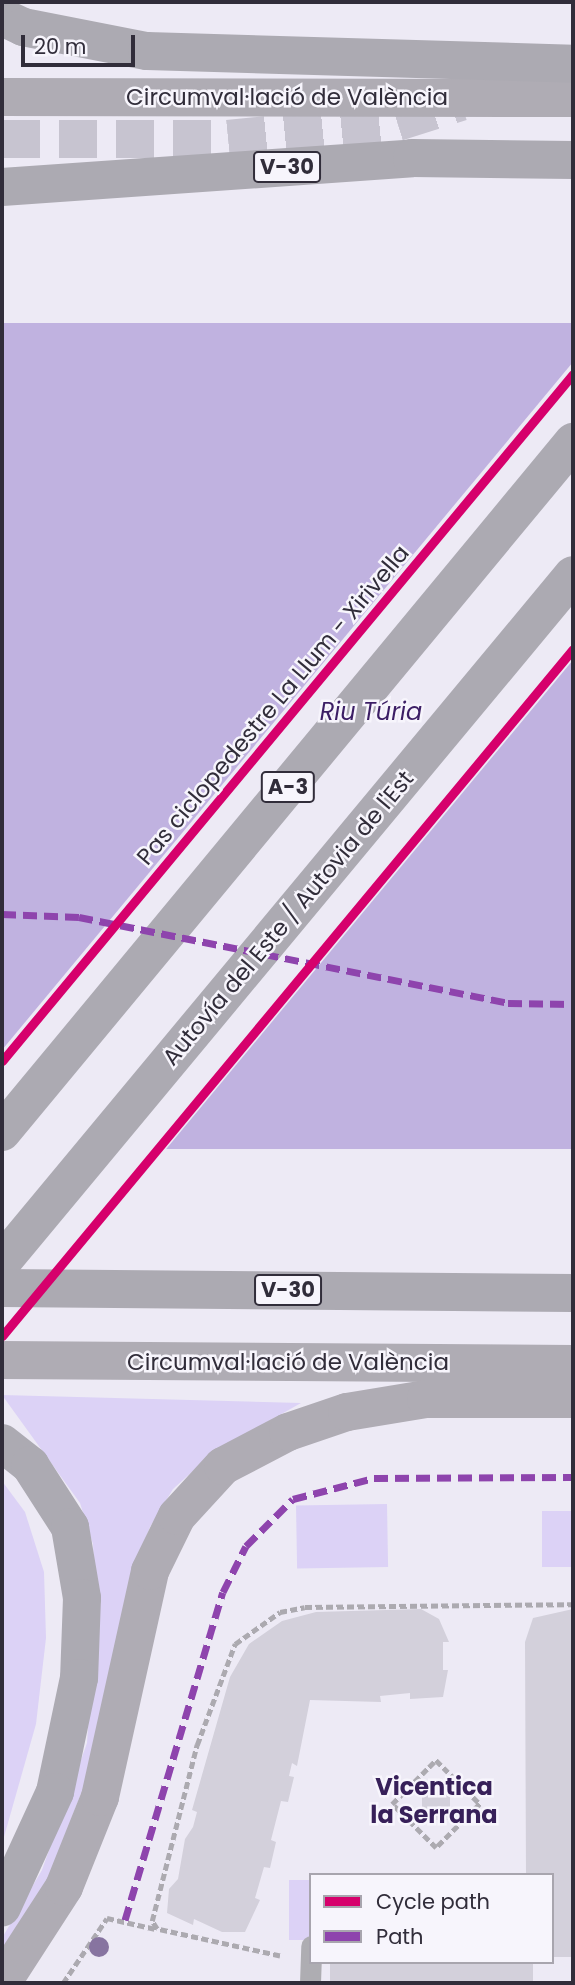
<!DOCTYPE html>
<html>
<head>
<meta charset="utf-8">
<style>
	body { margin:0 }
	#map { position:relative; width:575px; height:1985px; overflow:hidden; background:#edeaf5; font-family:Poppins,sans-serif }
	div>[style] { position:absolute }
	.green>* { inset:0; background:#dcd2f6; transform-origin:0 0 }
	.water>* { inset:0; background:#c0b2e0; transform-origin:0 0 }
	.pier>* { inset:0; background:#edeaf5 }
	.building>* { inset:0; background:#d3d0db; transform-origin:0 0 }
	.motorway-tunnel>* { height:38px; margin-top:-19px; transform-origin:0; background:repeating-linear-gradient(90deg,#c7c4d0 0 38px,transparent 0 57px) }
	.path>* { height:4.5px; margin-top:-2.25px; transform-origin:0; background:repeating-linear-gradient(90deg,#acaab0 0 7px,transparent 0 10.5px) }
	.service>* { height:21px; margin:-10.5px; padding:0 10.5px; transform-origin:10.5px; border-radius:10.5px; background:#aeadb2 }
	.trunk>* { height:38px; margin:-19px; padding:0 19px; transform-origin:19px; border-radius:19px; background:#afacb4 }
	.motorway>* { height:38px; margin:-19px; padding:0 19px; transform-origin:19px; border-radius:19px; background:#acaab2 }
	.quiet>* { height:7px; margin-top:-3.5px; transform-origin:0; background:repeating-linear-gradient(90deg,#8e44ad 0 14px,transparent 0 21px) }
	.cycleway>* { height:9px; margin:-4.5px; padding:0 4.5px; transform-origin:4.5px; border-radius:4.5px; background:#d6006c }
	.trees>* { width:20px; height:20px; margin:-10px; border-radius:50%; background:#8774a0 }
	span { translate:-50% -50%; white-space:nowrap; text-align:center; line-height:1.15; -webkit-text-stroke:5px #f7f5fc; paint-order:stroke }
	.shield-label span { padding:2px 5px; background:#f7f5fc; border:2px solid; border-radius:5px; -webkit-text-stroke-width:0 }
	.shield-label { font-size:21px; color:#312d3a; font-weight:700 }
	.street-label { font-size:23px; color:#312d3a }
	.water-label { font-size:24px; color:#3c1e65; font-style:italic }
	.neighbourhood-label { font-size:24px; color:#372059; font-weight:700 }
	.frame { position:absolute; inset:0; border:4px solid #312d3a; pointer-events:none }
	.legend { position:absolute; left:309px; top:1873px; width:245px; height:91px; box-sizing:border-box; background:#f7f5fc; border:2px solid #a8a5ae; margin:0; padding:9px 12px; list-style:none; font-size:21px; color:#312d3a }
	.legend li { display:flex; align-items:center; gap:14px; height:35px }
	.legend b { width:35px; border:2px solid #a8a5ae }
	.scale { position:absolute; left:21px; top:35px; width:114px; height:32px; box-sizing:border-box; border:4px solid #312d3a; border-top:0; padding-left:9px; font-size:21px; line-height:24px; white-space:nowrap; color:#312d3a; -webkit-text-stroke:5px #f7f5fc; paint-order:stroke }
</style>
</head>
<body>
<div id="map">
	<div class="green">
		<i style="clip-path:polygon(2px 1395px,301px 1403px,214px 1452px,173px 1489px,150px 1527px,134px 1568px,85px 1783px,50px 1874px,2px 1959px,2px 1938px,42px 1870px,87px 1743px,96px 1606px,93px 1544px,80px 1503px)"></i>
		<i style="clip-path:polygon(2px 1481px,25px 1512px,44px 1572px,46px 1638px,36px 1724px,2px 1844px)"></i>
		<i style="left:387px;top:1504px;width:63px;height:91px;rotate:89deg"></i>
		<i style="left:542px;top:1511px;width:31px;height:56px"></i>
		<i style="left:311px;top:1880px;width:60px;height:22px;rotate:90deg"></i>
	</div>
	<div class="water">
		<i style="left:2px;top:323px;width:571px;height:826px"></i>
	</div>
	<div class="pier">
		<i style="clip-path:polygon(573px 362px,573px 660px,162px 1154px,2px 1153px,2px 1050px)"></i>
	</div>
	<div class="building">
		<i style="clip-path:polygon(421px 1609px,439px 1619px,449px 1642px,443px 1642px,443px 1670px,448px 1670px,443px 1697px,410px 1699px,410px 1693px,380px 1696px,381px 1702px,310px 1700px,297px 1766px,292px 1763px,289px 1776px,294px 1777px,288px 1802px,281px 1801px,271px 1840px,276px 1842px,270px 1868px,264px 1867px,255px 1898px,260px 1900px,245px 1932px,222px 1932px,194px 1919px,193px 1925px,167px 1913px,169px 1889px,178px 1879px,185px 1839px,193px 1827px,197px 1812px,192px 1810px,230px 1677px,249px 1644px,282px 1621px,316px 1612px)"></i>
		<i style="clip-path:polygon(573px 1609px,573px 1957px,552px 1957px,552px 1875px,526px 1875px,525px 1642px,533px 1618px)"></i>
		<i style="left:422px;top:1787px;width:28px;height:33px"></i>
		<i style="left:330px;top:1962px;width:203px;height:21px"></i>
	</div>
	<div class="motorway-tunnel">
		<i style="left:2px;top:139px;width:226px"></i>
		<i style="left:228px;top:139px;width:170px;rotate:-5.7deg"></i>
		<i style="left:397px;top:122px;width:67px;rotate:-17.4deg"></i>
	</div>
	<div class="path">
		<i style="left:436px;top:1760px;width:62px;rotate:45deg"></i>
		<i style="left:480px;top:1804px;width:62px;rotate:135deg"></i>
		<i style="left:436px;top:1848px;width:62px;rotate:-135deg"></i>
		<i style="left:392px;top:1804px;width:62px;rotate:-45deg"></i>
		<i style="left:280px;top:1956px;width:126px;rotate:-167.6deg"></i>
		<i style="left:157px;top:1929px;width:9px;rotate:-122deg"></i>
		<i style="left:152px;top:1921px;width:182px;rotate:-75.7deg"></i>
		<i style="left:197px;top:1745px;width:108px;rotate:-69.4deg"></i>
		<i style="left:235px;top:1644px;width:55px;rotate:-35.4deg"></i>
		<i style="left:280px;top:1612px;width:25px;rotate:-11deg"></i>
		<i style="left:305px;top:1607px;width:268px;rotate:-0.6deg"></i>
		<i style="left:63px;top:1983px;width:78px;rotate:-55.9deg"></i>
		<i style="left:107px;top:1918px;width:50px;rotate:12.7deg"></i>
	</div>
	<div class="service">
		<i style="left:310px;top:1983px;width:37px;rotate:-88deg"></i>
	</div>
	<div class="trunk">
		<i style="left:2px;top:97px;width:571px;rotate:0.1deg"></i>
		<i style="left:2px;top:1360px;width:571px;rotate:0.4deg"></i>
		<i style="left:2px;top:1983px;width:114px;rotate:-57.1deg"></i>
		<i style="left:64px;top:1887px;width:97px;rotate:-68.2deg"></i>
		<i style="left:100px;top:1797px;width:231px;rotate:-77.5deg"></i>
		<i style="left:150px;top:1571px;width:61px;rotate:-63.9deg"></i>
		<i style="left:177px;top:1516px;width:68px;rotate:-47.4deg"></i>
		<i style="left:223px;top:1466px;width:73px;rotate:-27.6deg"></i>
		<i style="left:288px;top:1432px;width:62px;rotate:-18.7deg"></i>
		<i style="left:347px;top:1412px;width:80px;rotate:-9.3deg"></i>
		<i style="left:426px;top:1399px;width:147px"></i>
	</div>
	<div class="motorway">
		<i style="left:2px;top:17px;width:23px;rotate:25deg"></i>
		<i style="left:23px;top:27px;width:126px;rotate:11deg"></i>
		<i style="left:147px;top:51px;width:426px;rotate:1.7deg"></i>
		<i style="left:2px;top:187px;width:411px;rotate:-4deg"></i>
		<i style="left:412px;top:158px;width:161px;rotate:0.7deg"></i>
		<i style="left:2px;top:1132px;width:896px;rotate:-50.39deg"></i>
		<i style="left:2px;top:1262px;width:893px;rotate:-50.27deg"></i>
		<i style="left:2px;top:1288px;width:571px;rotate:0.5deg"></i>
		<i style="left:2px;top:1443px;width:36px;rotate:38deg"></i>
		<i style="left:30px;top:1465px;width:74px;rotate:57.2deg"></i>
		<i style="left:70px;top:1527px;width:72px;rotate:80.4deg"></i>
		<i style="left:82px;top:1598px;width:80px;rotate:92.1deg"></i>
		<i style="left:79px;top:1678px;width:116px;rotate:101.9deg"></i>
		<i style="left:55px;top:1792px;width:127px;rotate:114.7deg"></i>
	</div>
	<div class="quiet">
		<i style="left:2px;top:914px;width:77px;rotate:2.2deg"></i>
		<i style="left:79px;top:917px;width:438px;rotate:11.3deg"></i>
		<i style="left:508px;top:1003px;width:65px;rotate:0.9deg"></i>
		<i style="left:125px;top:1920px;width:342px;rotate:-73.4deg"></i>
		<i style="left:223px;top:1592px;width:51px;rotate:-63.4deg"></i>
		<i style="left:246px;top:1546px;width:66px;rotate:-45deg"></i>
		<i style="left:293px;top:1499px;width:84px;rotate:-14.5deg"></i>
		<i style="left:374px;top:1478px;width:199px;rotate:-0.3deg"></i>
	</div>
	<div class="cycleway">
		<i style="left:2px;top:1061px;width:893px;rotate:-50.27deg"></i>
		<i style="left:2px;top:1336px;width:893px;rotate:-50.27deg"></i>
	</div>
	<div class="trees">
		<i style="left:99px;top:1947px"></i>
	</div>
	<div class="shield-label">
		<span style="left:287px;top:167px">V-30</span>
		<span style="left:288px;top:787px">A-3</span>
		<span style="left:288px;top:1290px">V-30</span>
	</div>
	<div class="street-label">
		<span style="left:287px;top:97px">Circumval·lació de València</span>
		<span style="left:273px;top:705px;rotate:-50deg">Pas ciclopedestre La Llum - Xirivella</span>
		<span style="left:288px;top:918px;rotate:-50deg">Autovía del Este / Autovia de l'Est</span>
		<span style="left:288px;top:1362px">Circumval·lació de València</span>
	</div>
	<div class="water-label">
		<span style="left:371px;top:712px">Riu Túria</span>
	</div>
	<div class="neighbourhood-label">
		<span style="left:434px;top:1801px">Vicentica<br>la Serrana</span>
	</div>
	<div class="frame"></div>
	<ul class="legend">
	<li><b style="height:9px;background:#d6006c"></b>Cycle path</li>
	<li><b style="height:9px;background:#8e44ad"></b>Path</li>
	</ul>
	<div class="scale">20 m</div>
</div>
</body>
</html>
